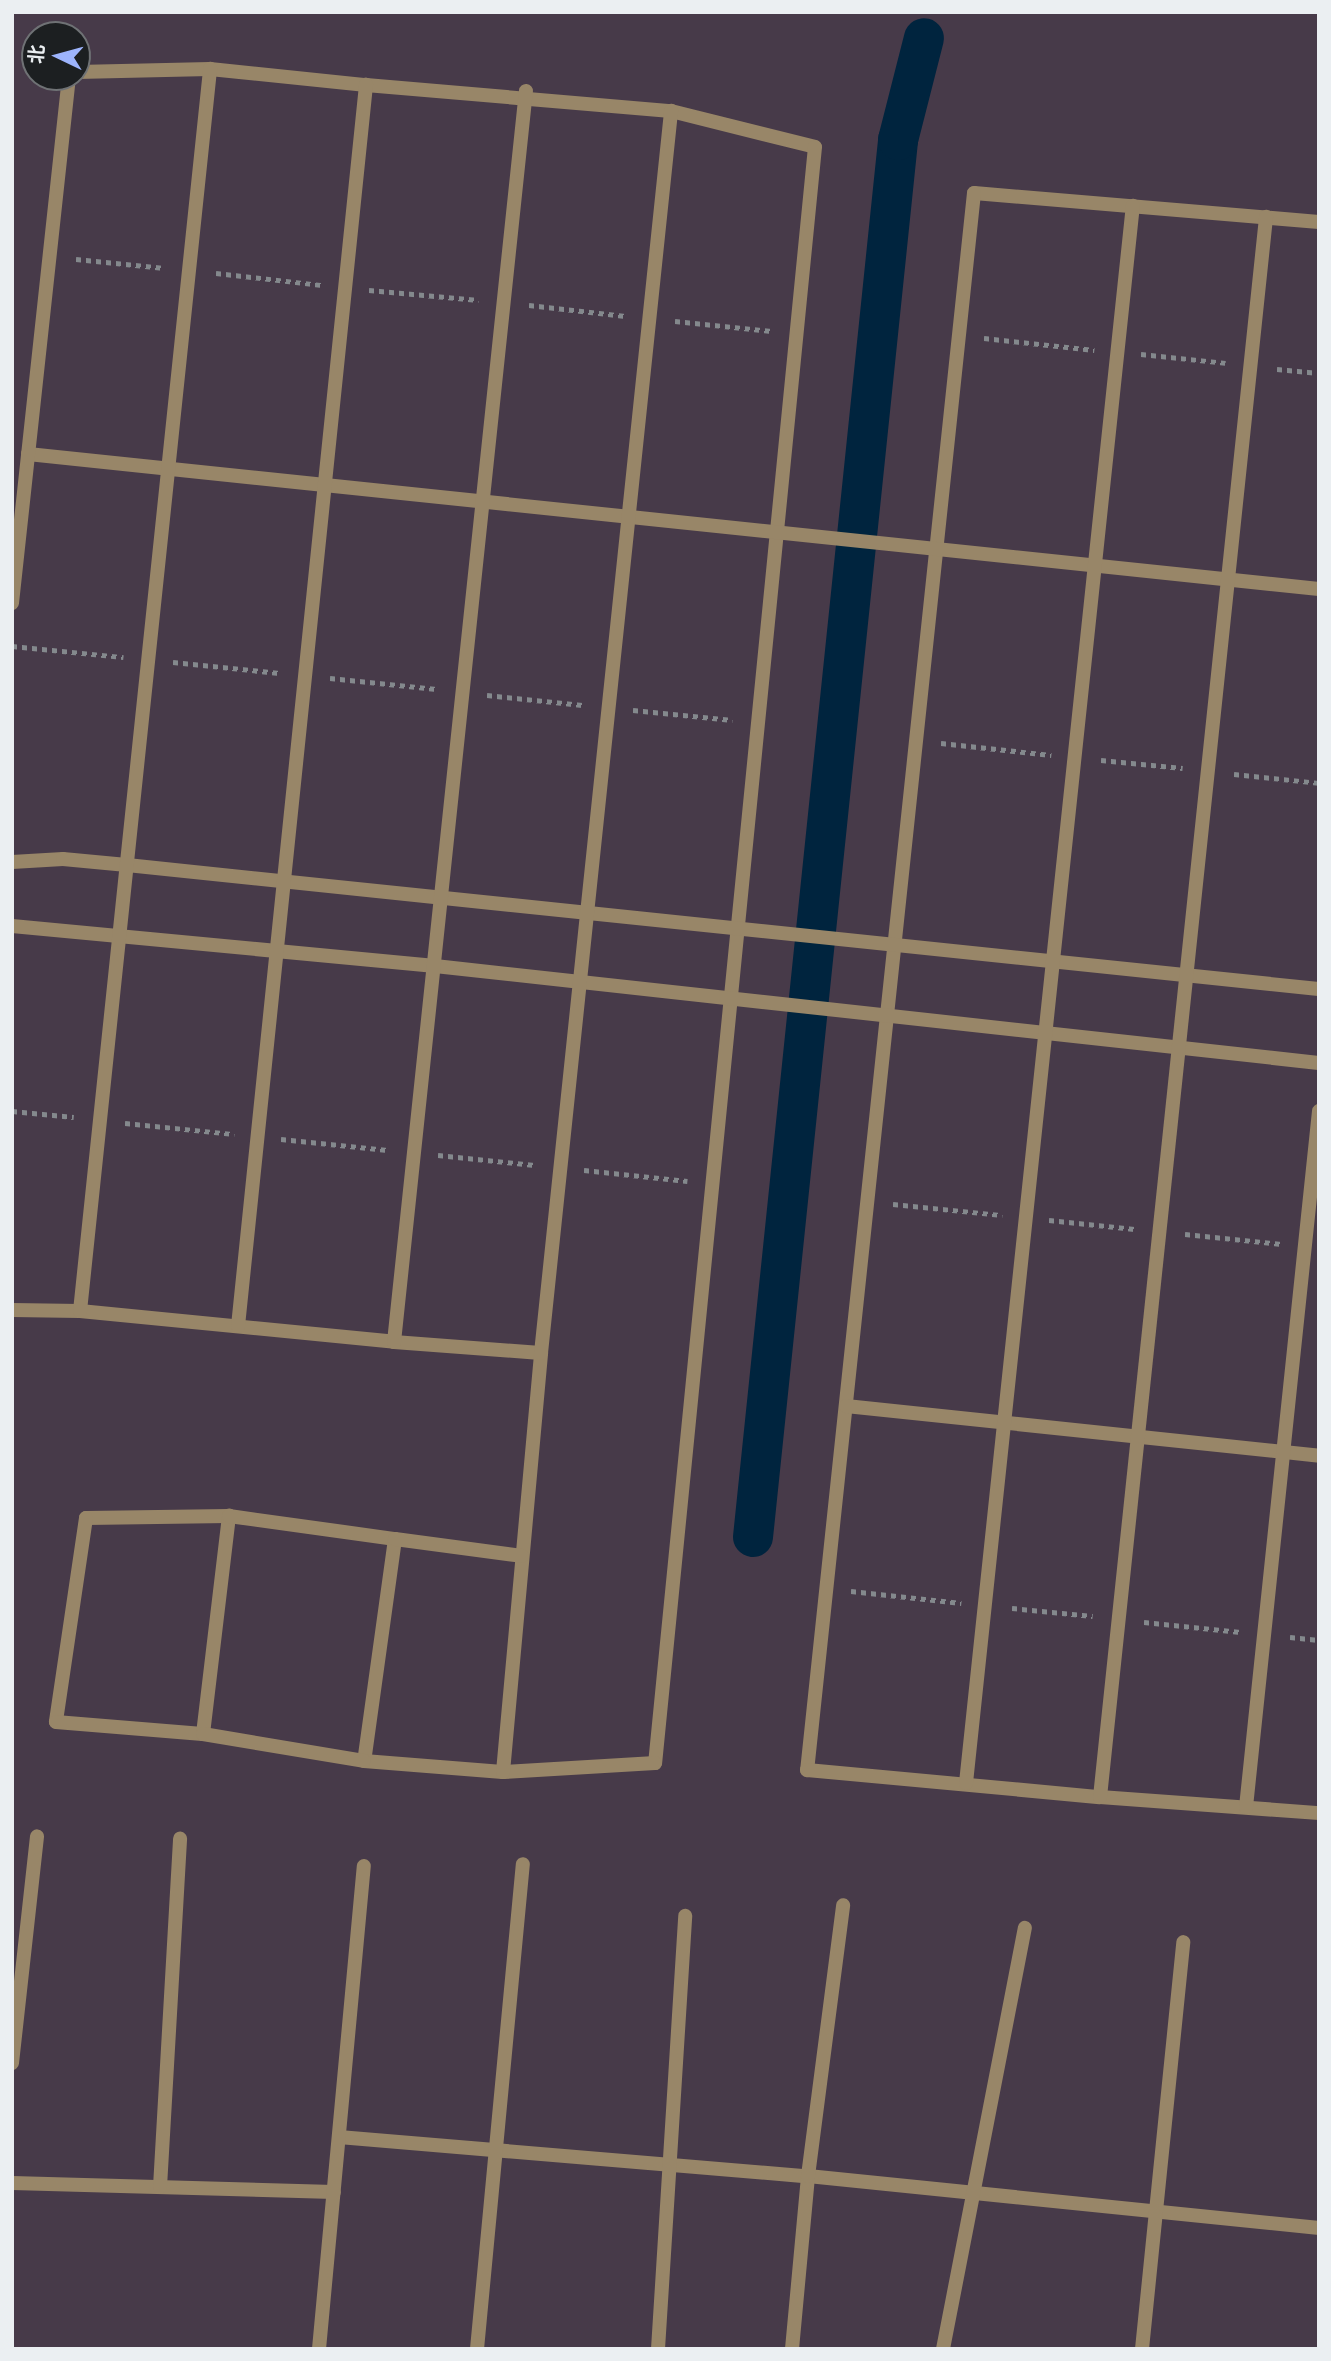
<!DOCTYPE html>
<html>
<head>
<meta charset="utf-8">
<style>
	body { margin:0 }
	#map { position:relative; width:1331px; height:2361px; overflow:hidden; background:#32383d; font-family:"Nunito Sans","Noto Sans SC",sans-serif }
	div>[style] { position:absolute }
	.commercial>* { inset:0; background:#473a49 }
	.canal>* { height:40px; margin:-20px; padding:0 20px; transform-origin:20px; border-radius:20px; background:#00243e }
	.path>* { height:4.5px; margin-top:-2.25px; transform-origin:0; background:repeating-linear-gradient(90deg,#84898d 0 5px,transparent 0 10px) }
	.minor>* { height:14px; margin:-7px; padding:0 7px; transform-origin:7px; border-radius:7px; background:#988668 }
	span { translate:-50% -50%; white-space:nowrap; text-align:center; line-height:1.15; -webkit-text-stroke:6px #1c1f21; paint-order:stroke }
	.frame { position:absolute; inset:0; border:14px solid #ebeff2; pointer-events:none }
	.north { position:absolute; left:21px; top:21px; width:70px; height:70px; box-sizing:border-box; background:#1c1f21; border:2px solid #6f7275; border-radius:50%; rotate:275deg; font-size:19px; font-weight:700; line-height:28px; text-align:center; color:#ebeff2 }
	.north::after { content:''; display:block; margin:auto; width:24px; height:32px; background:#9db4fd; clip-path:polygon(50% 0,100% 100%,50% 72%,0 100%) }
</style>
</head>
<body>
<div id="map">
	<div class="commercial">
		<i style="clip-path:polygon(evenodd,12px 12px,1319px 12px,1319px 2349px,12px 2349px,12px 12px,35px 35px,77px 35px,77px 77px,35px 77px,35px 35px)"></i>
	</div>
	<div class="canal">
		<i style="left:753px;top:1537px;width:1405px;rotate:-84.07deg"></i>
		<i style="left:898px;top:140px;width:105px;rotate:-75.7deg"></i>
	</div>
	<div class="path">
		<i style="left:76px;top:259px;width:89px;rotate:5.8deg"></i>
		<i style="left:216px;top:273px;width:107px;rotate:6.5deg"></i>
		<i style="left:369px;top:290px;width:110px;rotate:5.2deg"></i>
		<i style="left:529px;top:305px;width:97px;rotate:6.5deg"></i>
		<i style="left:675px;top:321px;width:97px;rotate:5.9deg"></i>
		<i style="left:984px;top:338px;width:111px;rotate:6.2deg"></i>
		<i style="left:1141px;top:354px;width:85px;rotate:6deg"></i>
		<i style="left:1277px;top:369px;width:42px;rotate:5.4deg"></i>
		<i style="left:12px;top:646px;width:112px;rotate:5.7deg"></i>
		<i style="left:173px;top:662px;width:107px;rotate:5.9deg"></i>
		<i style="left:330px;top:678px;width:107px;rotate:5.9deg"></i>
		<i style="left:487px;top:695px;width:96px;rotate:6deg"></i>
		<i style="left:633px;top:710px;width:100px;rotate:5.8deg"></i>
		<i style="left:941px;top:743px;width:111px;rotate:6.2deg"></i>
		<i style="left:1101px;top:760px;width:82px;rotate:5.6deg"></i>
		<i style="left:1234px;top:774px;width:85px;rotate:6deg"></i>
		<i style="left:12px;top:1111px;width:62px;rotate:5.5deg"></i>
		<i style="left:125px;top:1123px;width:110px;rotate:5.8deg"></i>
		<i style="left:281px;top:1139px;width:107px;rotate:5.9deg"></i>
		<i style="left:438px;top:1155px;width:97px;rotate:5.9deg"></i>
		<i style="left:584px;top:1170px;width:104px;rotate:6.1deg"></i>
		<i style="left:893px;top:1204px;width:110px;rotate:5.8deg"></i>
		<i style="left:1049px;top:1220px;width:86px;rotate:6deg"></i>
		<i style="left:1185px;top:1234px;width:97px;rotate:5.9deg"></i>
		<i style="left:851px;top:1591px;width:111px;rotate:6.2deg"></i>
		<i style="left:1012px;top:1608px;width:81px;rotate:5.6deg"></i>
		<i style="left:1144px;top:1622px;width:97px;rotate:5.9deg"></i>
		<i style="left:1290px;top:1637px;width:29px;rotate:6deg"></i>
	</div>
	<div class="minor">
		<i style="left:77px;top:72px;width:133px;rotate:-1.3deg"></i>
		<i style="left:210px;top:69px;width:157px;rotate:5.9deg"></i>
		<i style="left:366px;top:85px;width:306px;rotate:4.9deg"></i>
		<i style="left:671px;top:111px;width:148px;rotate:14deg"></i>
		<i style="left:815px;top:147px;width:1624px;rotate:95.65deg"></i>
		<i style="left:655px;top:1763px;width:152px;rotate:176.6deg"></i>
		<i style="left:1319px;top:222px;width:346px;rotate:-175.2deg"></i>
		<i style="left:974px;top:193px;width:1586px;rotate:96.04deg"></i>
		<i style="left:807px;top:1770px;width:294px;rotate:5.3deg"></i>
		<i style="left:1100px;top:1797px;width:220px;rotate:4.2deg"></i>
		<i style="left:28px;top:454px;width:1298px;rotate:5.97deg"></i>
		<i style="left:12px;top:603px;width:529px;rotate:-83.82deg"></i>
		<i style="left:12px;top:862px;width:51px;rotate:-3.4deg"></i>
		<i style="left:63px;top:859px;width:64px;rotate:5.4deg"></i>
		<i style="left:127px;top:865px;width:1198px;rotate:5.94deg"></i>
		<i style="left:12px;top:926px;width:425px;rotate:5.4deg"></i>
		<i style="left:435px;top:966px;width:889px;rotate:6.26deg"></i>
		<i style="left:12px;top:1310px;width:68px;rotate:0.8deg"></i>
		<i style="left:80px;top:1311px;width:316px;rotate:5.6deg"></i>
		<i style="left:394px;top:1342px;width:147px;rotate:4.3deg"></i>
		<i style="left:80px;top:1311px;width:1249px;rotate:-84.02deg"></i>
		<i style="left:238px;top:1326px;width:1248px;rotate:-84.11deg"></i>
		<i style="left:394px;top:1342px;width:1258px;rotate:-83.98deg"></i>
		<i style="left:846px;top:1406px;width:476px;rotate:6deg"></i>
		<i style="left:229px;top:1516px;width:143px;rotate:179.2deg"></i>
		<i style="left:86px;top:1518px;width:206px;rotate:98.4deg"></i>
		<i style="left:56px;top:1722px;width:147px;rotate:4.7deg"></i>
		<i style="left:203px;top:1734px;width:220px;rotate:-83.2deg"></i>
		<i style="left:229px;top:1516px;width:168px;rotate:7.9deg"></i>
		<i style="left:395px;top:1539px;width:224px;rotate:97.9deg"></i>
		<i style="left:364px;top:1761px;width:139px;rotate:4.5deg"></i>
		<i style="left:503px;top:1772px;width:421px;rotate:-84.8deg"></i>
		<i style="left:541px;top:1353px;width:1249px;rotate:-84.02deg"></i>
		<i style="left:395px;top:1539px;width:128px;rotate:7.6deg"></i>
		<i style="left:203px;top:1734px;width:163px;rotate:9.5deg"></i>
		<i style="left:966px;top:1783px;width:1586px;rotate:-83.96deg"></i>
		<i style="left:1100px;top:1797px;width:1589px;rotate:-84deg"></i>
		<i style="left:1246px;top:1807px;width:700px;rotate:-84.01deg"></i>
		<i style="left:12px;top:2063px;width:228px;rotate:-83.7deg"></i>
		<i style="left:339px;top:2137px;width:471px;rotate:4.8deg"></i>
		<i style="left:808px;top:2176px;width:514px;rotate:5.81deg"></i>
		<i style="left:12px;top:2183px;width:322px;rotate:1.6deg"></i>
		<i style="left:160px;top:2187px;width:349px;rotate:-86.7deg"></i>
		<i style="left:319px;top:2349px;width:485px;rotate:-84.7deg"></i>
		<i style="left:477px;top:2349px;width:487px;rotate:-84.6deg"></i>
		<i style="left:658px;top:2349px;width:434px;rotate:-86.4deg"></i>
		<i style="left:792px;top:2349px;width:174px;rotate:-84.7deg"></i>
		<i style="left:808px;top:2176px;width:273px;rotate:-82.6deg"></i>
		<i style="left:943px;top:2349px;width:429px;rotate:-79deg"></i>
		<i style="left:1142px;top:2349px;width:409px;rotate:-84.2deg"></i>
	</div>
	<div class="frame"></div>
	<div class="north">北</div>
</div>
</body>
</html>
